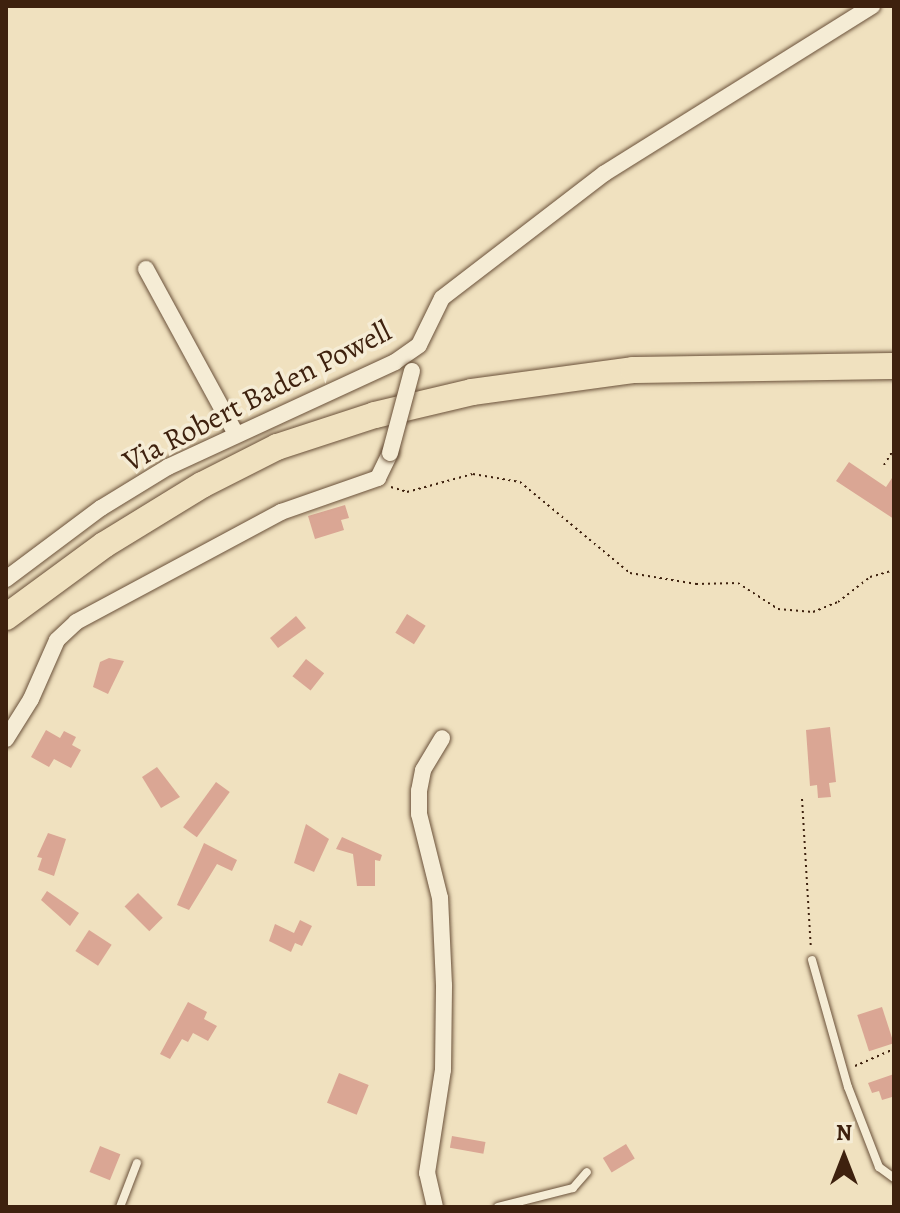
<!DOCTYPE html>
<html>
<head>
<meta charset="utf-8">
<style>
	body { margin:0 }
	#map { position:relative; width:900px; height:1213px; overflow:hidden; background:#f0e1bf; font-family:Alegreya,serif }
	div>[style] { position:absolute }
	.building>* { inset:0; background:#daa694; transform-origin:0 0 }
	.path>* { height:2px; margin-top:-1px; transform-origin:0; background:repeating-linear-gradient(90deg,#3e210e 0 2px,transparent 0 6px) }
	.roads { filter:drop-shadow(0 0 2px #6a513a) drop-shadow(0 0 2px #6a513a) }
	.lane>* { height:8px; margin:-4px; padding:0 4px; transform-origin:4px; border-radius:4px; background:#f5ecd5 }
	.street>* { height:16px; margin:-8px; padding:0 8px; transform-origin:8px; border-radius:8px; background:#f5ecd5 }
	.primary>* { height:26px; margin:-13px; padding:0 13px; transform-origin:13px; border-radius:13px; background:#f0e1bf }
	.bridges { filter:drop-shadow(0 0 2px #6a513a) drop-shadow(0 0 2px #6a513a) }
	.street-bridge>* { height:16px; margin:-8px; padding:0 8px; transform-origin:8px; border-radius:8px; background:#f5ecd5 }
	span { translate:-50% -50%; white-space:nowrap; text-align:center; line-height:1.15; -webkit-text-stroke:7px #f5ecd5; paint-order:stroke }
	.street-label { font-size:30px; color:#3e210e }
	.frame { position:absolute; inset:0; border:8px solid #3e210e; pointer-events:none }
	.north { position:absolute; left:804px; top:1117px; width:80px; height:80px; -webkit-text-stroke:6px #f5ecd5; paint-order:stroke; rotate:0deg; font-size:22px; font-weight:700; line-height:32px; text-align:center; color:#3e210e }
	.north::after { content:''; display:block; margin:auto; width:28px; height:36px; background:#3e210e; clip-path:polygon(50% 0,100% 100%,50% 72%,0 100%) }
</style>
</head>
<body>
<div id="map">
	<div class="building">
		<i style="clip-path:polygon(849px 462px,886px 487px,894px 475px,894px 519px,836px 481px)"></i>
		<i style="clip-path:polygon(345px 505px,349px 518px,341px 520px,344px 530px,315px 539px,308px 516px)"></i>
		<i style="left:407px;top:614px;width:22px;height:22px;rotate:32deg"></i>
		<i style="clip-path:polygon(296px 616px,306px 628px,278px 648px,270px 638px)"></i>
		<i style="clip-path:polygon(109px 658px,124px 661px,108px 694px,93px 687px,100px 662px)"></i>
		<i style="left:306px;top:659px;width:23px;height:22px;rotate:38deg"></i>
		<i style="clip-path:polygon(830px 727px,836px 782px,829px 783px,831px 797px,818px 798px,817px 785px,810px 786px,806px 730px)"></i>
		<i style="clip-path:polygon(46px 730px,60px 738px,64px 731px,76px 737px,72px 745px,81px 750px,71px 768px,54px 759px,49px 767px,31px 757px)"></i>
		<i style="clip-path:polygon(157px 767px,180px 797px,161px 808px,142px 777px)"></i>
		<i style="left:216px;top:782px;width:17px;height:56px;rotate:36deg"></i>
		<i style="clip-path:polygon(306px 824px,329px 839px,314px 872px,294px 863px)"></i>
		<i style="clip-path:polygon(48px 833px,66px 839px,54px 876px,38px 870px,42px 858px,37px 857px)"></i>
		<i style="clip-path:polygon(342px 837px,382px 855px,380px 861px,375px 860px,375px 886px,357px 886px,353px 854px,336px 849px)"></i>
		<i style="clip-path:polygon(204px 843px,237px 860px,232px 871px,217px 864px,189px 910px,177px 905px)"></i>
		<i style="clip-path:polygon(47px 891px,79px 913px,70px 926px,41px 900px)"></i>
		<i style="left:138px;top:893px;width:35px;height:19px;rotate:45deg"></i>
		<i style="clip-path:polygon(300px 920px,312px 926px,302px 946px,295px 943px,291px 952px,269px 941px,275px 924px,294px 933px)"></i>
		<i style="left:89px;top:930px;width:27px;height:25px;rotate:33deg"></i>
		<i style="clip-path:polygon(188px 1002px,207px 1012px,204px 1019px,217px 1026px,208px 1041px,193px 1033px,188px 1042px,182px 1039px,170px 1059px,160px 1054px)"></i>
		<i style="left:882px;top:1007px;width:38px;height:26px;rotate:72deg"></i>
		<i style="left:339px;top:1073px;width:32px;height:32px;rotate:22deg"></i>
		<i style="clip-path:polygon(894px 1074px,892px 1097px,882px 1100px,879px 1091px,872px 1093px,868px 1083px)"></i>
		<i style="left:452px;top:1136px;width:34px;height:12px;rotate:10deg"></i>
		<i style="left:626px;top:1144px;width:17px;height:27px;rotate:59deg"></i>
		<i style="left:100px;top:1146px;width:22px;height:28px;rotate:22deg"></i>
	</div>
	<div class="path">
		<i style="left:884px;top:465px;width:19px;rotate:-58deg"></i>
		<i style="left:391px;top:487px;width:17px;rotate:17deg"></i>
		<i style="left:407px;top:492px;width:68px;rotate:-15.3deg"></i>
		<i style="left:473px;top:474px;width:48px;rotate:9.7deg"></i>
		<i style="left:520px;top:482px;width:143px;rotate:39.6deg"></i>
		<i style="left:630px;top:573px;width:67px;rotate:9.5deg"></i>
		<i style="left:696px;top:584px;width:42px;rotate:-1.4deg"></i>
		<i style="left:738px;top:583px;width:48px;rotate:33deg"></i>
		<i style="left:778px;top:609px;width:35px;rotate:5deg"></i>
		<i style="left:813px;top:612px;width:27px;rotate:-22deg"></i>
		<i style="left:838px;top:602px;width:41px;rotate:-38deg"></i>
		<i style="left:870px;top:577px;width:25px;rotate:-16deg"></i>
		<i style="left:802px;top:799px;width:150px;rotate:86.6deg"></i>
		<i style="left:855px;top:1066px;width:43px;rotate:-23.6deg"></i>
	</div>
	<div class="roads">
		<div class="lane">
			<i style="left:812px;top:960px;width:132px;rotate:74.2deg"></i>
			<i style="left:848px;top:1087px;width:86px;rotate:68.8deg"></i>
			<i style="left:879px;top:1167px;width:19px;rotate:36deg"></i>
			<i style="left:120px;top:1207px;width:47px;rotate:-68.9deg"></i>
			<i style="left:498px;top:1207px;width:77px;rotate:-14.2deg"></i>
			<i style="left:573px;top:1188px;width:21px;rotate:-49deg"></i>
		</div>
		<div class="street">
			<i style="left:146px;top:269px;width:186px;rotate:61.4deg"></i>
			<i style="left:6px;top:579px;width:119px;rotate:-36.8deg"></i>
			<i style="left:101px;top:508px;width:79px;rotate:-31.5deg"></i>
			<i style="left:168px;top:467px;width:250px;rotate:-24.8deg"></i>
			<i style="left:395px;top:362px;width:29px;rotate:-35deg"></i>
			<i style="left:419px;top:345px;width:52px;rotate:-63.9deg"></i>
			<i style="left:442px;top:298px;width:205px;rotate:-37.5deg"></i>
			<i style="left:605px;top:173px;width:315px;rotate:-32deg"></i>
			<i style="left:6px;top:739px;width:47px;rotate:-58deg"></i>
			<i style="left:31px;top:699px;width:64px;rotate:-66.2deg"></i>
			<i style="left:57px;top:640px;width:26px;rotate:-43deg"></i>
			<i style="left:76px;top:622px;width:233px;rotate:-28.2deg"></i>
			<i style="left:281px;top:512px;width:103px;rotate:-19.3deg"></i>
			<i style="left:378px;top:478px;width:28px;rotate:-64deg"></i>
			<i style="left:435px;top:1207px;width:35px;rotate:-103deg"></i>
			<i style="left:427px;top:1173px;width:104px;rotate:-81.2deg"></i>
			<i style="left:443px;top:1070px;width:85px;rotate:-89.3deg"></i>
			<i style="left:444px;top:985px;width:87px;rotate:-92.6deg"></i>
			<i style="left:440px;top:898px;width:87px;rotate:-104deg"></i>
			<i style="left:419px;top:814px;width:23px;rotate:-90deg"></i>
			<i style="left:419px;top:791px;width:21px;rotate:-79deg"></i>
			<i style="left:423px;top:770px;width:37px;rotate:-59deg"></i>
		</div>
		<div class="primary">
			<i style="left:6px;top:617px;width:122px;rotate:-36.3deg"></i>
			<i style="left:104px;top:545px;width:115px;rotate:-31.5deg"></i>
			<i style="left:202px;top:485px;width:84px;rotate:-26.9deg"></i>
			<i style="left:277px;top:447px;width:103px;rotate:-18.1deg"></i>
			<i style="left:375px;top:415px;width:100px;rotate:-13.3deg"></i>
			<i style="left:472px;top:392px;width:162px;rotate:-7.8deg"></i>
			<i style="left:633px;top:370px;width:261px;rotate:-0.9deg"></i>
		</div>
	</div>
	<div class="bridges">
		<div class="street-bridge">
			<i style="left:390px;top:453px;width:85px;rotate:-75deg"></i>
		</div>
	</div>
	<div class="street-label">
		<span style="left:257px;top:396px;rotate:-27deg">Via Robert Baden Powell</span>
	</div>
	<div class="frame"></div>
	<div class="north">N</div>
</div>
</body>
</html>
